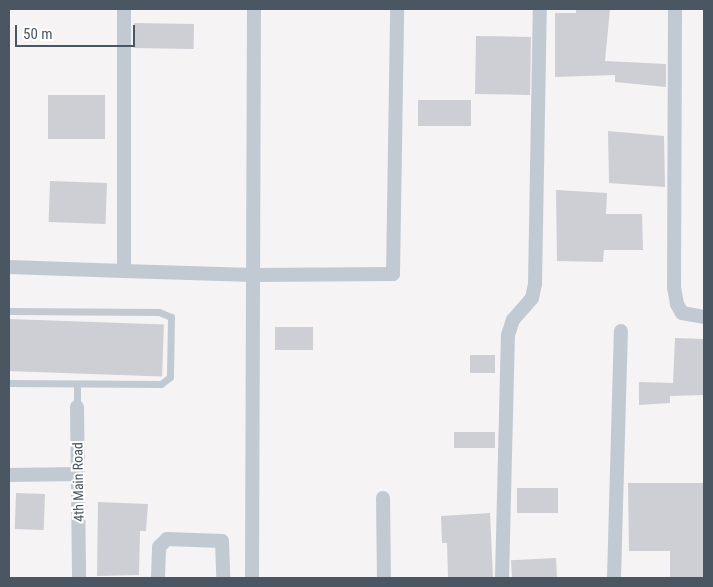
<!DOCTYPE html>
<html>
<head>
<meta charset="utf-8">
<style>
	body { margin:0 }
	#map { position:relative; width:713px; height:587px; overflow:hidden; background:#f5f3f3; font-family:"Roboto Condensed",sans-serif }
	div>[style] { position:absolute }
	.building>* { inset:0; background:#cdcfd5; transform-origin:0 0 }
	.service>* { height:7px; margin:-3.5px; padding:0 3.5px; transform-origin:3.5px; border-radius:3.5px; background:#c1cad2 }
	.minor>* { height:14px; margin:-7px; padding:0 7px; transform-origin:7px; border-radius:7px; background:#c1cad2 }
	span { translate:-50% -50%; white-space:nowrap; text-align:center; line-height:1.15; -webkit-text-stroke:4px #fff; paint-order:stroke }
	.street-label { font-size:14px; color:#4a5661 }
	.frame { position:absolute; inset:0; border:10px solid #4a5661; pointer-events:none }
	.scale { position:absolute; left:15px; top:25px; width:120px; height:22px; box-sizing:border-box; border:2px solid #4a5661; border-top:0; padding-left:6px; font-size:15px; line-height:18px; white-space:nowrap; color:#4a5661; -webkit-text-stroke:4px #fff; paint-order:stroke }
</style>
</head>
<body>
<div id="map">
	<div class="building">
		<i style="clip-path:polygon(576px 9px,610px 9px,605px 61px,666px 64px,666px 87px,615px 82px,615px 75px,555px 77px,555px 13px,576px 13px)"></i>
		<i style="left:134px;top:23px;width:60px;height:25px;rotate:1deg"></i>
		<i style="left:476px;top:36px;width:55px;height:58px;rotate:1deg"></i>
		<i style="left:105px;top:95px;width:44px;height:57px;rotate:90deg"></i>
		<i style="left:418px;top:100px;width:53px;height:26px"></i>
		<i style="clip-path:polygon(608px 131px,664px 136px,665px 187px,609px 183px)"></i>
		<i style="left:50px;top:181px;width:57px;height:41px;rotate:2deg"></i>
		<i style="clip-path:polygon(556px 190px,607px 193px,606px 214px,642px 214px,643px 250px,604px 250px,603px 262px,557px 261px)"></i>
		<i style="left:9px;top:319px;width:155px;height:52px;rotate:2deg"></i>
		<i style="left:275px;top:327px;width:38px;height:23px"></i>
		<i style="clip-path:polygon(675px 338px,704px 339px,704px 395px,670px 396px,670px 403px,639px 405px,639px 382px,673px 383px)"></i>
		<i style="left:470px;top:355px;width:25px;height:18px"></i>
		<i style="left:454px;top:432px;width:41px;height:16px"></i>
		<i style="clip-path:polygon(628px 483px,704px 483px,704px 578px,670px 578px,670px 551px,629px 551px)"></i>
		<i style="left:517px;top:488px;width:41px;height:25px"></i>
		<i style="left:16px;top:493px;width:29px;height:36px;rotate:2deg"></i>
		<i style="clip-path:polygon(98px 502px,148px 504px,146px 531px,140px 531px,139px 575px,97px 576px)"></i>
		<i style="clip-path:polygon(490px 513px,493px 578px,448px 578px,447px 543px,442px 543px,441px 516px)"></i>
		<i style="left:556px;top:558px;width:19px;height:45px;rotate:87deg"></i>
	</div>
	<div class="service">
		<i style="left:9px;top:311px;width:150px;rotate:0.4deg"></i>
		<i style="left:159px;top:312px;width:13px;rotate:23deg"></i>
		<i style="left:171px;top:317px;width:60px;rotate:91deg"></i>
		<i style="left:170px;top:377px;width:11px;rotate:142deg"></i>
		<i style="left:161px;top:384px;width:152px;rotate:-179.6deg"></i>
		<i style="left:77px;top:407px;width:22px;rotate:-90deg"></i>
	</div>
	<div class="minor">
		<i style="left:124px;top:9px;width:262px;rotate:90deg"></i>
		<i style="left:124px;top:271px;width:129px;rotate:1.8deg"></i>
		<i style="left:253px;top:275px;width:140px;rotate:-0.4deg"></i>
		<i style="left:393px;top:274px;width:265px;rotate:-89.1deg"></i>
		<i style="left:675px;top:9px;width:278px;rotate:90.2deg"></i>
		<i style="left:674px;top:287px;width:17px;rotate:80deg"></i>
		<i style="left:677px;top:304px;width:10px;rotate:61deg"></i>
		<i style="left:682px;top:313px;width:22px;rotate:10deg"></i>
		<i style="left:9px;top:267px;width:115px;rotate:2deg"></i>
		<i style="left:77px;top:407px;width:171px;rotate:89.3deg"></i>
		<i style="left:9px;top:475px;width:69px;rotate:-0.8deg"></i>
		<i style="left:383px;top:498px;width:80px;rotate:89.3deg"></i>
		<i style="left:158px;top:578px;width:31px;rotate:-88deg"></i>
		<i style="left:159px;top:547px;width:11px;rotate:-45deg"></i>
		<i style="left:167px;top:539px;width:55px;rotate:2.1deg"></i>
		<i style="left:222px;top:541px;width:37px;rotate:88deg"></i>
		<i style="left:252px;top:578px;width:569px;rotate:-89.8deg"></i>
		<i style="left:502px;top:578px;width:243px;rotate:-88.6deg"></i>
		<i style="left:508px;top:335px;width:16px;rotate:-72deg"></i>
		<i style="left:513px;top:320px;width:29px;rotate:-49deg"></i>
		<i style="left:532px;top:298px;width:14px;rotate:-78deg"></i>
		<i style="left:535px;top:284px;width:275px;rotate:-89deg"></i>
		<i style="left:614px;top:578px;width:247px;rotate:-88.4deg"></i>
	</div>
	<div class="street-label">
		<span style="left:78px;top:482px;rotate:-91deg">4th Main Road</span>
	</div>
	<div class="frame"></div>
	<div class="scale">50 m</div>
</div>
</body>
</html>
